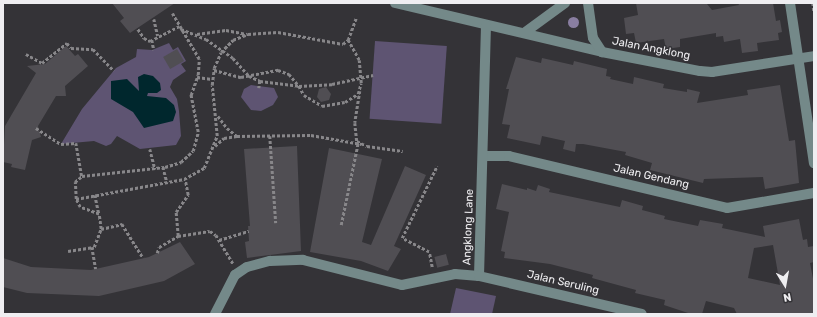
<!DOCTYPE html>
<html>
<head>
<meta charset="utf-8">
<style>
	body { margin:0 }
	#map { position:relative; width:817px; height:317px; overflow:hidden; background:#343337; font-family:Rubik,sans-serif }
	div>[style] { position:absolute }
	.green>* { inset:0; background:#5e5472; transform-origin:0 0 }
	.water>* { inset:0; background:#00272d }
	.building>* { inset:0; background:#504e53; transform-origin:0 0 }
	.path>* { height:2.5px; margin-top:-1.25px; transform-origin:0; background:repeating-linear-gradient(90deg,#88878a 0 3px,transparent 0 5px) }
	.minor>* { height:10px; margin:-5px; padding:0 5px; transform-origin:5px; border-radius:5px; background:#748989 }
	.trees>* { width:11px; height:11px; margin:-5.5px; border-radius:50%; background:#897ea1 }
	span { translate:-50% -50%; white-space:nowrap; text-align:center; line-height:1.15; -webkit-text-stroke:3px #343337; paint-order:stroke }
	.street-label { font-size:11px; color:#efeef1 }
	.frame { position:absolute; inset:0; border:4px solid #efeef1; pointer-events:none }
	.north { position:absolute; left:765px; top:265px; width:40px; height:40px; -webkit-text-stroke:3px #343337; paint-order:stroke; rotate:169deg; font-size:11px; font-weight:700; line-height:16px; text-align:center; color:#efeef1 }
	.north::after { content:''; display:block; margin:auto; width:14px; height:18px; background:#efeef1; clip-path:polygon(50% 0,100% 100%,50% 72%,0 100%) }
</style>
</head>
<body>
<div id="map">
	<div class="green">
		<i style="left:375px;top:41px;width:72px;height:78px;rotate:4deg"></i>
		<i style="clip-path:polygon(169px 43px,173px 50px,178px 47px,186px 61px,181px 64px,186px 71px,173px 80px,170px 87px,177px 99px,179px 111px,181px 136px,176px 145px,140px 149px,117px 136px,111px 144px,106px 146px,94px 141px,61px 144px,82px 109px,116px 68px,136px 57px,137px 49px,152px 50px)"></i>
		<i style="clip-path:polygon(251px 85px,274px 88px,278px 97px,273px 105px,261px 111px,251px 110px,241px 97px,244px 89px)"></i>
		<i style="clip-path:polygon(456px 288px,496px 296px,492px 314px,450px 314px)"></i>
	</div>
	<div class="water">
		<i style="clip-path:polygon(144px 74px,153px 76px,160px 83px,161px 90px,157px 93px,148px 93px,147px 96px,166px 98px,174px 105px,176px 112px,173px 121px,144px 128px,133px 112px,111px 99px,111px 81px,127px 79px,139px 91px,138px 77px)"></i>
	</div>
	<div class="building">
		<i style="clip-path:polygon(112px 3px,175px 3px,130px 33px,120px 21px,124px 18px)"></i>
		<i style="clip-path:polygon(636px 3px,707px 4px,712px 10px,739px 5px,738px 3px,773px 3px,776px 21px,780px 20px,782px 32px,778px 33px,779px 40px,757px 43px,758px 51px,742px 53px,740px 39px,724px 42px,723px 36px,716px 37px,716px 33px,680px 39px,680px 47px,666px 49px,664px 39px,636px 43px,634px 33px,626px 34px,624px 18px,638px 15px)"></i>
		<i style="clip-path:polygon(66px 46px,75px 56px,78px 54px,88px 66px,65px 86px,66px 96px,56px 96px,38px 126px,41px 137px,32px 140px,25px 170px,11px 167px,12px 164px,3px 162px,5px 126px,36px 73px,27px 66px,45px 64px)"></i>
		<i style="left:177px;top:49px;width:14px;height:16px;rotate:60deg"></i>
		<i style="clip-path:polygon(516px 57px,541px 63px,542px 58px,573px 65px,574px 61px,607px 69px,606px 76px,611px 77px,610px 79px,633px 84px,634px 77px,664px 84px,663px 88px,687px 92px,687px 89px,700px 92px,697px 103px,748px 95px,747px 90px,780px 85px,789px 141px,795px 140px,799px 183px,765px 189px,763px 177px,704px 179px,703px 183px,650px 170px,652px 163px,625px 155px,626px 152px,583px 144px,576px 144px,575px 152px,563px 149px,565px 141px,542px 136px,540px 145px,507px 138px,510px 125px,502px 124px,509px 89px,506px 89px)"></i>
		<i style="clip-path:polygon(326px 87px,331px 94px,329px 100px,321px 102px,317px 97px,319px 89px)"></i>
		<i style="clip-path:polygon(297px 146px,301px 251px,247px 258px,245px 242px,249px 241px,248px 226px,250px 226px,244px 149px)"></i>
		<i style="clip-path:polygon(329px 148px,382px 159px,362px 242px,371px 245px,405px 166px,426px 175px,394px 246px,401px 249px,388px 271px,361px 261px,310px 252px)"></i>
		<i style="clip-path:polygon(evenodd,502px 184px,527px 190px,527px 188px,536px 191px,538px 185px,550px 189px,549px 192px,620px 207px,622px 200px,643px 206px,642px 210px,665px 216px,664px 219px,698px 226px,700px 220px,723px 224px,722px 228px,765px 237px,763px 226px,799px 219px,803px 240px,807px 239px,808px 247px,814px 246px,814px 262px,810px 263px,814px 284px,814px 314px,737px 314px,734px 308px,706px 301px,702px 314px,691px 314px,664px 305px,665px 300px,635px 293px,636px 290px,592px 278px,593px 275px,550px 264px,504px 258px,505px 252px,501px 251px,509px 212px,496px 209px,502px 184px,773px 245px,780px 285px,748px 278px,754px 248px,773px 245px)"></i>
		<i style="clip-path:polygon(180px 242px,195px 264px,164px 281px,99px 296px,27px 293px,3px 287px,3px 258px,31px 267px,91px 270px,149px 257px)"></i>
		<i style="left:446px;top:254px;width:11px;height:12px;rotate:75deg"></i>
	</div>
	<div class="path">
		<i style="left:813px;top:3px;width:8px;rotate:83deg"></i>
		<i style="left:154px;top:19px;width:17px;rotate:77deg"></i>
		<i style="left:138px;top:29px;width:11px;rotate:56deg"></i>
		<i style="left:144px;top:38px;width:7px;rotate:27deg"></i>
		<i style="left:150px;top:41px;width:33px;rotate:-27deg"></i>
		<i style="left:181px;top:29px;width:27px;rotate:22deg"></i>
		<i style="left:206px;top:39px;width:33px;rotate:35deg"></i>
		<i style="left:233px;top:58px;width:24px;rotate:48deg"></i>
		<i style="left:249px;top:76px;width:12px;rotate:24deg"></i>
		<i style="left:260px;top:81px;width:7px;rotate:98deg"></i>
		<i style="left:197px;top:34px;width:29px;rotate:-8deg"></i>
		<i style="left:226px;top:30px;width:21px;rotate:11deg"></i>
		<i style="left:152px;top:40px;width:10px;rotate:79deg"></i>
		<i style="left:26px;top:54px;width:18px;rotate:29deg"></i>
		<i style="left:42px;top:63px;width:32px;rotate:-39deg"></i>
		<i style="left:67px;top:43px;width:6px;rotate:51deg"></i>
		<i style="left:71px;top:48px;width:22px;rotate:3deg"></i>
		<i style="left:93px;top:49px;width:30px;rotate:46deg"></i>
		<i style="left:214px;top:70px;width:28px;rotate:15deg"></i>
		<i style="left:241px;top:77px;width:38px;rotate:-11deg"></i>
		<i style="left:278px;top:70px;width:12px;rotate:20deg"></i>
		<i style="left:289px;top:74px;width:16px;rotate:50deg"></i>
		<i style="left:299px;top:86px;width:33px;rotate:-3deg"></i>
		<i style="left:332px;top:84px;width:42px;rotate:-12.4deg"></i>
		<i style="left:197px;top:77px;width:15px;rotate:8deg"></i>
		<i style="left:260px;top:81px;width:39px;rotate:7deg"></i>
		<i style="left:299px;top:86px;width:10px;rotate:61deg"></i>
		<i style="left:304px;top:95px;width:21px;rotate:31deg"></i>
		<i style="left:322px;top:106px;width:23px;rotate:-10deg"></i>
		<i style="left:345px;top:102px;width:15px;rotate:-32deg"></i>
		<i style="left:358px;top:94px;width:11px;rotate:-75deg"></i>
		<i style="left:361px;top:83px;width:23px;rotate:-95deg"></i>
		<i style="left:359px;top:60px;width:23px;rotate:-119deg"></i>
		<i style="left:360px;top:91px;width:32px;rotate:99deg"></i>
		<i style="left:355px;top:123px;width:18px;rotate:84deg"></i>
		<i style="left:357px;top:141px;width:11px;rotate:27deg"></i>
		<i style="left:367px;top:146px;width:36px;rotate:8deg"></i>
		<i style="left:218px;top:116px;width:15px;rotate:53deg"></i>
		<i style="left:227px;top:128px;width:13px;rotate:39deg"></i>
		<i style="left:237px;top:136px;width:74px;rotate:-0.8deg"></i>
		<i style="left:311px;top:135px;width:51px;rotate:10.2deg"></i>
		<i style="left:36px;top:128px;width:30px;rotate:33deg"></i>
		<i style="left:61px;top:144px;width:15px;rotate:-4deg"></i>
		<i style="left:76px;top:143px;width:34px;rotate:80deg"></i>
		<i style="left:270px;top:136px;width:87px;rotate:86.1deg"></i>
		<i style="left:215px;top:146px;width:12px;rotate:-42deg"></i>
		<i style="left:224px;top:138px;width:13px;rotate:-9deg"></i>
		<i style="left:150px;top:149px;width:21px;rotate:76deg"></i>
		<i style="left:163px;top:167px;width:16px;rotate:75deg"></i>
		<i style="left:95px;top:195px;width:19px;rotate:78deg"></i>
		<i style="left:76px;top:199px;width:17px;rotate:-93deg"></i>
		<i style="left:75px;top:182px;width:9px;rotate:-41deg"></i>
		<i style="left:82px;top:176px;width:83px;rotate:-6.2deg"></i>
		<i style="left:165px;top:167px;width:17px;rotate:-17deg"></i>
		<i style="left:181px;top:162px;width:16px;rotate:-43deg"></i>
		<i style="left:193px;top:151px;width:20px;rotate:-75deg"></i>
		<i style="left:198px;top:132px;width:38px;rotate:-101deg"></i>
		<i style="left:191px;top:95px;width:21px;rotate:-71deg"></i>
		<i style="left:198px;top:75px;width:16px;rotate:-86deg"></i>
		<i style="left:199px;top:59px;width:53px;rotate:-120.4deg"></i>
		<i style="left:341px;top:225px;width:84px;rotate:-78.3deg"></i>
		<i style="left:101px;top:229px;width:22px;rotate:-13deg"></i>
		<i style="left:122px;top:224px;width:40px;rotate:58deg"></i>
		<i style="left:178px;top:236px;width:24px;rotate:-95deg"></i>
		<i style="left:176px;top:212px;width:21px;rotate:-55deg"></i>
		<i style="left:188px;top:195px;width:16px;rotate:-101deg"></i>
		<i style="left:219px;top:240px;width:31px;rotate:-17deg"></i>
		<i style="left:92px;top:247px;width:22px;rotate:80deg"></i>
		<i style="left:68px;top:251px;width:26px;rotate:-9deg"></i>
		<i style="left:94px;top:247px;width:19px;rotate:-69deg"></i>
		<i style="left:101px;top:229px;width:15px;rotate:-98deg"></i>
		<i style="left:99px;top:214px;width:20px;rotate:-160deg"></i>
		<i style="left:80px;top:207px;width:9px;rotate:-117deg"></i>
		<i style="left:76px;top:199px;width:110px;rotate:-10.5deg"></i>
		<i style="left:184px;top:179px;width:23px;rotate:-29deg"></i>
		<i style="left:204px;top:168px;width:35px;rotate:-68deg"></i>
		<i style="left:217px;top:136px;width:51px;rotate:-95.6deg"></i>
		<i style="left:212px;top:85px;width:17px;rotate:-83deg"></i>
		<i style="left:214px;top:68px;width:17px;rotate:-66deg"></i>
		<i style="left:221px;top:52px;width:17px;rotate:-45deg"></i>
		<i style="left:233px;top:40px;width:16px;rotate:-22deg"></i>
		<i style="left:248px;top:34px;width:30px;rotate:-4deg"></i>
		<i style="left:278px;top:32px;width:66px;rotate:10.5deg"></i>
		<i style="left:343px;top:44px;width:6px;rotate:-39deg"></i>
		<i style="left:348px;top:40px;width:23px;rotate:-70deg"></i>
		<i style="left:157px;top:253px;width:6px;rotate:-72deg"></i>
		<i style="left:159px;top:247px;width:22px;rotate:-30deg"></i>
		<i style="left:178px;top:236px;width:32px;rotate:-9deg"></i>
		<i style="left:210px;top:231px;width:7px;rotate:34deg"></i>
		<i style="left:216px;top:235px;width:33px;rotate:59deg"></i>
		<i style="left:432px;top:267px;width:15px;rotate:-101deg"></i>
		<i style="left:429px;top:252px;width:30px;rotate:-153deg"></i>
		<i style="left:402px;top:238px;width:80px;rotate:-64.1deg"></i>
	</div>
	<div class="minor">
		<i style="left:395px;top:3px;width:213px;rotate:13.3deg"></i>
		<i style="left:602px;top:52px;width:100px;rotate:11deg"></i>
		<i style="left:700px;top:71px;width:12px;rotate:5deg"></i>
		<i style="left:712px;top:72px;width:103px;rotate:-8.9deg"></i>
		<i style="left:588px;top:3px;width:35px;rotate:82deg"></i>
		<i style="left:593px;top:38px;width:17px;rotate:57deg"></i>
		<i style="left:790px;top:3px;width:162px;rotate:81.5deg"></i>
		<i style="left:524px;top:33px;width:51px;rotate:-36.2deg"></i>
		<i style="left:483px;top:156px;width:26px"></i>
		<i style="left:509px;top:156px;width:224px;rotate:13.4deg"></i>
		<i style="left:727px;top:208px;width:88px;rotate:-9.8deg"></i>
		<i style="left:479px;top:276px;width:251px;rotate:-88.4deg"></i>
		<i style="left:215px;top:314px;width:44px;rotate:-62.9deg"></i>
		<i style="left:235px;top:275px;width:14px;rotate:-34deg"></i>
		<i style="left:247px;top:267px;width:24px;rotate:-15deg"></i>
		<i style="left:270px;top:261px;width:33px;rotate:-2deg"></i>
		<i style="left:303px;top:260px;width:102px;rotate:14.2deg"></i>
		<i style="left:402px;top:285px;width:54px;rotate:-11.7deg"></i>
		<i style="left:455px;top:274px;width:24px;rotate:5deg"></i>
		<i style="left:479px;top:276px;width:167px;rotate:13.1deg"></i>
	</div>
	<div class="trees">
		<i style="left:573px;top:22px"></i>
	</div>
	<div class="street-label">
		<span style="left:651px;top:49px;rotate:11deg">Jalan Angklong</span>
		<span style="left:651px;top:177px;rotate:13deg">Jalan Gendang</span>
		<span style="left:469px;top:227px;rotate:-88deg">Angklong Lane</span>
		<span style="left:563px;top:283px;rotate:13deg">Jalan Seruling</span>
	</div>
	<div class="frame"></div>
	<div class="north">N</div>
</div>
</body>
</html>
